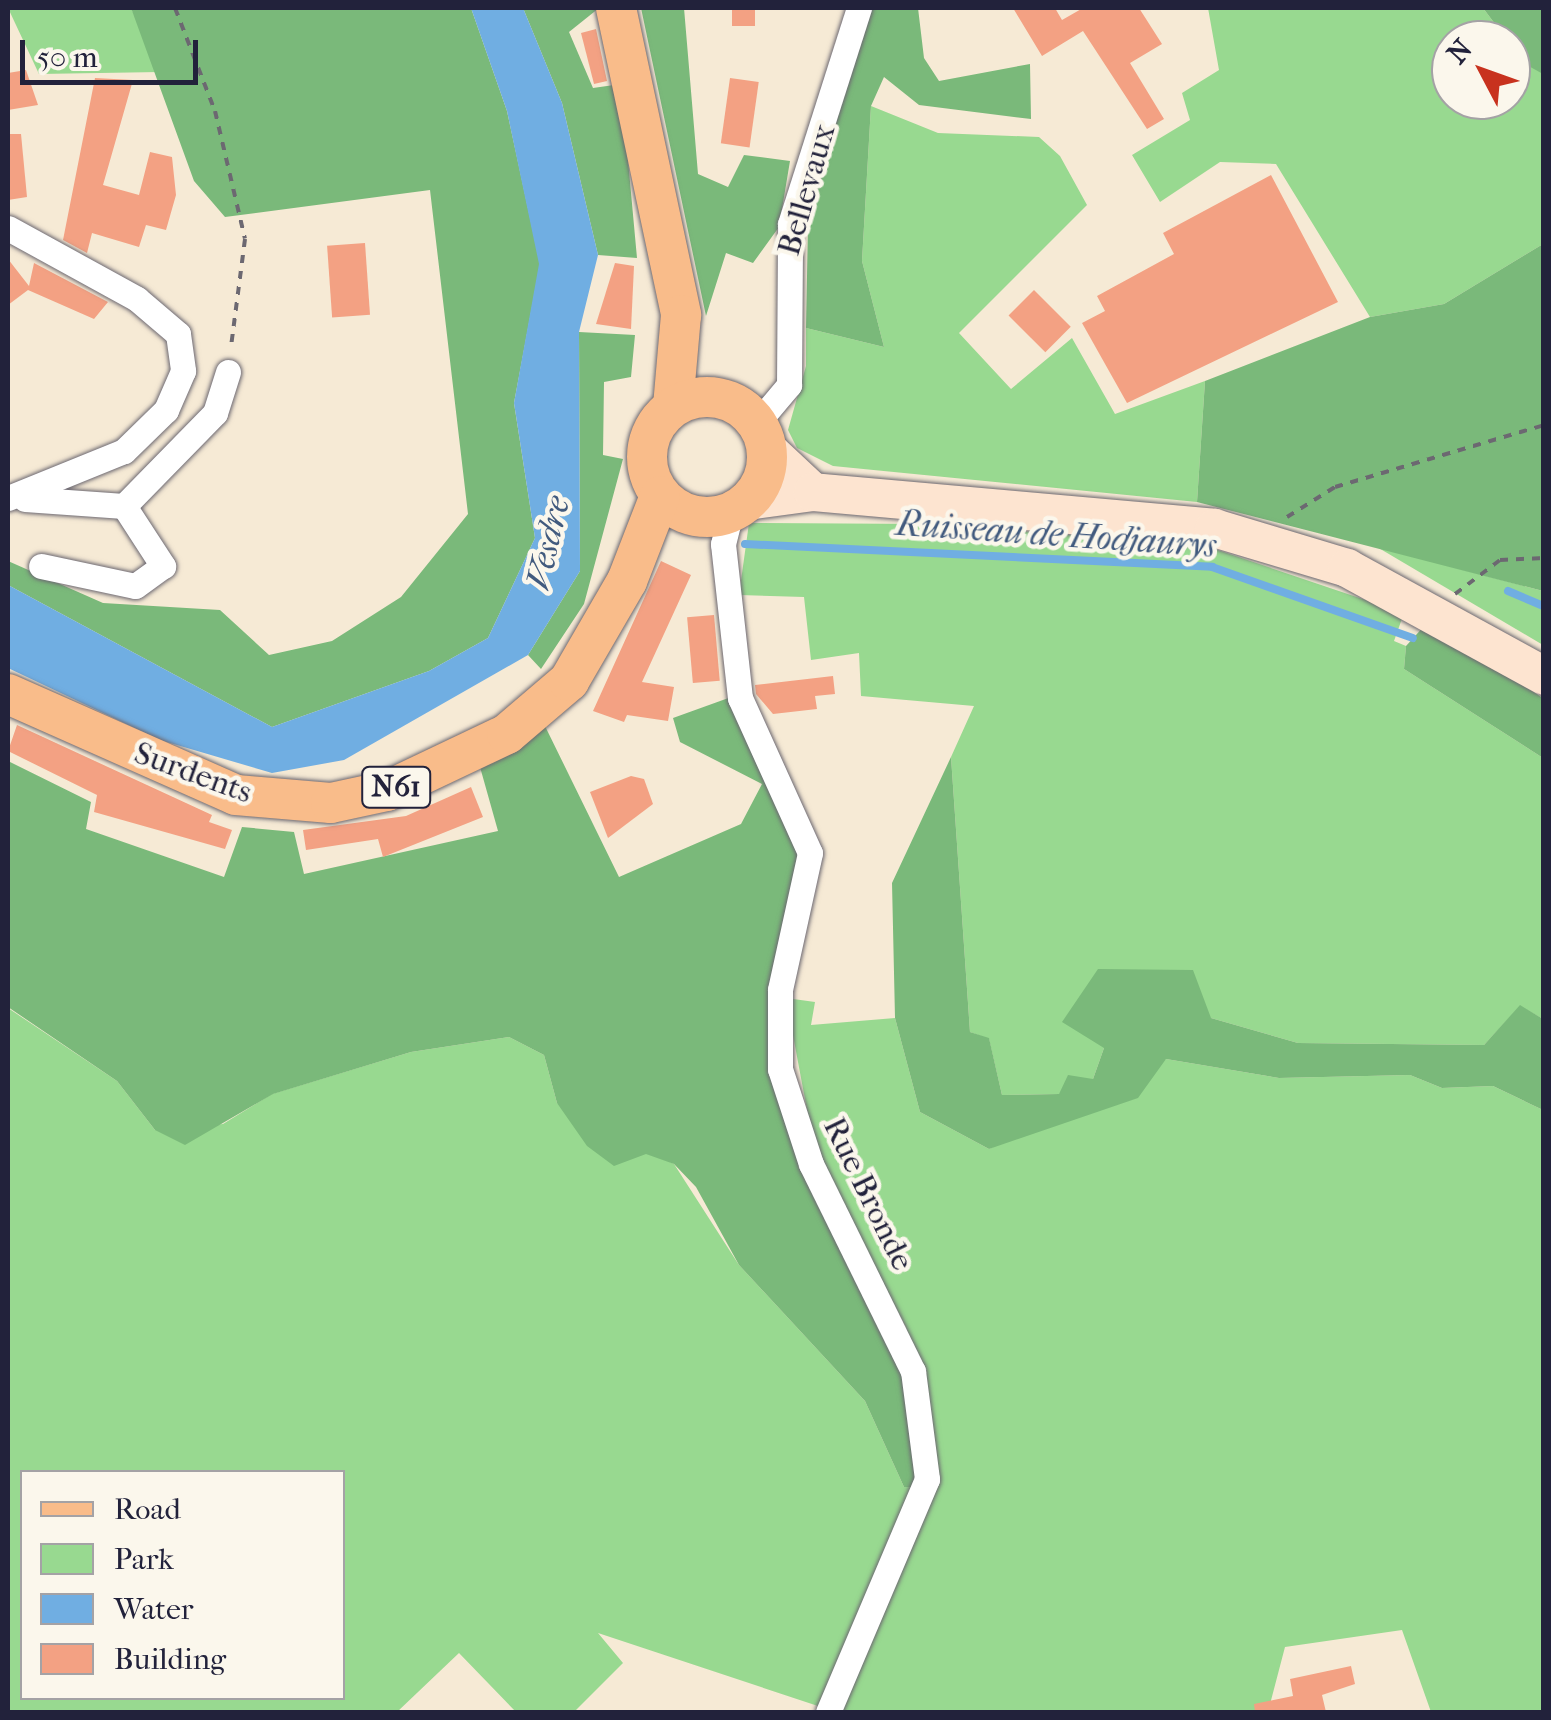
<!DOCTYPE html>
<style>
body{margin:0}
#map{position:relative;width:1551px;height:1720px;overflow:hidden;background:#f6ead5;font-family:"IM FELL French Canon",serif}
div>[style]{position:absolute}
.green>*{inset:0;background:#98d990}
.forest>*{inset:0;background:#7ab97a}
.water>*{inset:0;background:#70aee2}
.stream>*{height:8px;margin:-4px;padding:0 4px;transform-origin:4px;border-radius:4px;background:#70aee2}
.building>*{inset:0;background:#f3a183;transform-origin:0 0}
.path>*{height:4px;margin-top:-2px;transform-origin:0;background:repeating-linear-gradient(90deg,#6c6871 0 8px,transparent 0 16px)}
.roads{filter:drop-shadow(0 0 2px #6c6871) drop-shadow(0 0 2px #6c6871)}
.street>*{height:25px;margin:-12.5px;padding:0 12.5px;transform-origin:12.5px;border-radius:12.5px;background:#fff}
.secondary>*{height:38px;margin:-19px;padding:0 19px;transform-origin:19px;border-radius:19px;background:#fde4d0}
.primary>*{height:40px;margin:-20px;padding:0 20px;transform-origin:20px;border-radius:20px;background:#f9bc8a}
.primary>.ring{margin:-20px;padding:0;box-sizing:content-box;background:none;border:40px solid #f9bc8a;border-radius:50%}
span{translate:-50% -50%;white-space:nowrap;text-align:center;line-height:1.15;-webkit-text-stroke:9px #fbf7ec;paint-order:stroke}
.shield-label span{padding:2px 8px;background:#fbf7ec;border:2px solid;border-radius:8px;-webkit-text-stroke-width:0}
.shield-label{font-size:30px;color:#22223b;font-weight:700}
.street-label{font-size:32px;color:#22223b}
.water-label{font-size:35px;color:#415a7e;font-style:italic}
.frame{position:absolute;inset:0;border:10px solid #22223b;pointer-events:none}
.legend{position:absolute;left:20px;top:1470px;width:325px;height:230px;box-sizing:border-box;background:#fbf7ec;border:2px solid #a4a2a5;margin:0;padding:12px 18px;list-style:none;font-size:30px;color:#22223b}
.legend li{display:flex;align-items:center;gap:20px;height:50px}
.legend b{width:50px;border:2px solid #a4a2a5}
.north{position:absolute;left:1431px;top:20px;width:100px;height:100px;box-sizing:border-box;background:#fbf7ec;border:2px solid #a4a2a5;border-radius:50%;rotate:311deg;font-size:28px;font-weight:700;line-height:40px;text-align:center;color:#22223b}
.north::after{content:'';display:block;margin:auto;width:35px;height:45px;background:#c8321e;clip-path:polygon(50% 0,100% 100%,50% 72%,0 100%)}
.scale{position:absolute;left:20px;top:40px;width:178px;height:45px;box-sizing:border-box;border:5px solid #22223b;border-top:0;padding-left:12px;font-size:30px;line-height:35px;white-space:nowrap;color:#22223b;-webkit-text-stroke:8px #fbf7ec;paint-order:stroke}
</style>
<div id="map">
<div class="green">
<i style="clip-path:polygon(8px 8px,131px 8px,160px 72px,39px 74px)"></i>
<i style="clip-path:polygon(1208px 8px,1483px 8px,1507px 40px,1451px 40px,1451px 100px,1511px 100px,1511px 45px,1543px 74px,1543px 244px,1444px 304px,1370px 317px,1276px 164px,1220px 162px,1160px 202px,1132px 155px,1190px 120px,1182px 93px,1219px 70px)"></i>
<i style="clip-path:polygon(871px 106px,938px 133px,1039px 137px,1060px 156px,1087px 205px,959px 333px,1011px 389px,1072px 338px,1115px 414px,1205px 381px,1197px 502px,833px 466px,797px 448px,788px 430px,806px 366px,806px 328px,884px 347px,862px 261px)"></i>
<i style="clip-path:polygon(749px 523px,926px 524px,1203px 545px,1404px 613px,1394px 641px,1406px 646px,1404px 669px,1543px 758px,1543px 1019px,1520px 1006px,1484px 1045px,1298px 1043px,1211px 1018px,1104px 1048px,1093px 1079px,1059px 1094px,1002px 1095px,989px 1039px,970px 1032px,951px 757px,974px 706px,861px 696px,859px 653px,811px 660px,804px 597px,739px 595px)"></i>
<i style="clip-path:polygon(1377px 547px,1543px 591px,1543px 645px)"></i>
<i style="clip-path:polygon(786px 998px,815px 1002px,811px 1025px,895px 1018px,920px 1112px,989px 1149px,1166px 1059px,1279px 1078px,1410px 1075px,1442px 1088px,1493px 1086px,1543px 1110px,1543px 1712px,1431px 1712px,1402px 1630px,1285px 1647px,1268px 1712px,839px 1712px,938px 1476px,906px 1327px,817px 1163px)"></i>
<i style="clip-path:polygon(evenodd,8px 1008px,117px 1081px,155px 1130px,223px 1124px,272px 1094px,411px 1052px,509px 1037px,544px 1055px,557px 1103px,674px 1164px,739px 1265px,865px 1401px,904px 1487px,915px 1487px,827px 1709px,598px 1633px,623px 1663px,574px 1712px,516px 1712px,459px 1653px,397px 1712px,8px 1712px,8px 1008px,22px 1472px,342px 1472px,342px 1698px,22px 1698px,22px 1472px)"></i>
</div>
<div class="forest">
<i style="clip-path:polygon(131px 8px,471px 8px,507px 111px,540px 264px,514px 403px,535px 538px,488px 638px,429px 671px,272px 727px,8px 585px,8px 561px,103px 603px,220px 610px,269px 655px,332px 641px,401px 597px,468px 514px,430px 190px,225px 217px,194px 181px)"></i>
<i style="clip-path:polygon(523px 8px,599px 8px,569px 32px,593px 88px,621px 84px,637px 258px,598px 255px,562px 103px)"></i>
<i style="clip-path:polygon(641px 8px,684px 8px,698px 174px,728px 187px,744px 155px,790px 161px,779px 227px,753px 263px,726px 253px,706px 316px)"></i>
<i style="clip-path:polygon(867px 8px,918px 8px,924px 58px,939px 81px,1030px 64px,1031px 119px,919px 105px,884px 77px,871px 106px,862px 261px,884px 347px,806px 328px,808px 225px)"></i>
<i style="clip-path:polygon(1483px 8px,1543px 8px,1543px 74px,1525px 64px)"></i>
<i style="clip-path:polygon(1543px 244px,1543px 591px,1197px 502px,1205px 381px,1370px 317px,1444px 304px)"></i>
<i style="clip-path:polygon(579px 332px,635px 335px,631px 377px,604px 382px,603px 455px,623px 459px,584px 604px,541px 669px,528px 655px,580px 571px)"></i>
<i style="clip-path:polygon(1426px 624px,1543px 698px,1543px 758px,1404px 669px,1406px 646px)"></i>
<i style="clip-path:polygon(734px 696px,805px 851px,776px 1082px,897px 1358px,914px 1421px,915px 1487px,904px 1487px,865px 1401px,739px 1265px,696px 1187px,674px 1164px,646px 1154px,614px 1166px,587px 1146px,557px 1103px,544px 1055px,509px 1037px,411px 1052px,273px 1094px,185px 1145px,155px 1130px,117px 1081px,8px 1007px,8px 761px,91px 802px,86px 829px,224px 877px,242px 827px,294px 832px,304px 874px,498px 831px,480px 767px,544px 724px,619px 877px,741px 824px,762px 784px,680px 742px,673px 718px)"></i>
<i style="clip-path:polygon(951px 757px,970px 1032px,989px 1038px,1002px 1095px,1059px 1094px,1068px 1075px,1093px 1079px,1104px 1048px,1062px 1022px,1098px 969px,1193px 970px,1211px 1018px,1298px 1043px,1484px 1045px,1520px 1005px,1543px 1019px,1543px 1110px,1493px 1086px,1442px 1088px,1410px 1075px,1279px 1078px,1166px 1059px,1138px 1098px,989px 1149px,920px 1112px,895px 1018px,892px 883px)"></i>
</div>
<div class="water">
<i style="clip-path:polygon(471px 8px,523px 8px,562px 103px,598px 255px,579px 332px,580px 571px,528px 655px,344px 760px,272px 773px,160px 740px,8px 668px,8px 585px,272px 727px,429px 671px,488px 638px,535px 538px,514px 403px,539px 264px,507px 111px)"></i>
</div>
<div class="stream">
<i style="left:745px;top:544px;width:468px;rotate:2.8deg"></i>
<i style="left:1212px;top:567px;width:213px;rotate:19.5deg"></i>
<i style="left:1508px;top:591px;width:39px;rotate:23deg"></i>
</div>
<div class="building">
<i style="left:732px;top:8px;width:23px;height:18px"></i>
<i style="clip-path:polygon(1013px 8px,1055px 8px,1062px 20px,1083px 8px,1139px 8px,1162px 44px,1130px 63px,1164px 119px,1147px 129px,1083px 31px,1042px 56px)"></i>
<i style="clip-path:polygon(596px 29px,607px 81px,594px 84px,581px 33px)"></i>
<i style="clip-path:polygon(26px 70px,38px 105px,8px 110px,8px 73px)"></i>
<i style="clip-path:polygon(95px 78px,133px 80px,103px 185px,139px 195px,150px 152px,172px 157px,176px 195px,166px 230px,146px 225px,139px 247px,92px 233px,87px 253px,63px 240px)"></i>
<i style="left:730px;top:78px;width:29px;height:66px;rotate:8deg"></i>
<i style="clip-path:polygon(8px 134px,21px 134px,27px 197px,8px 200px)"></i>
<i style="clip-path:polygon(1271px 175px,1338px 302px,1127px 403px,1082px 323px,1105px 311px,1097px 296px,1174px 254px,1163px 233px)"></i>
<i style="left:365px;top:243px;width:72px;height:38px;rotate:86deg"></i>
<i style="clip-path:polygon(8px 259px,29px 286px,34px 263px,108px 302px,94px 319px,28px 290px,8px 305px)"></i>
<i style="clip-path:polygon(615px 263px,634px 266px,631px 329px,596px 324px)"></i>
<i style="left:1034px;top:290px;width:52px;height:36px;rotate:45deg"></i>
<i style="clip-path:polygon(661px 561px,691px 575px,642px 682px,674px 687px,668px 721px,627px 715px,624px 722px,593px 711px)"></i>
<i style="left:714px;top:615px;width:66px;height:27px;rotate:85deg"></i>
<i style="clip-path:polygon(833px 676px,835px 694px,815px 696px,817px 709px,773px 714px,756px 694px,755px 685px)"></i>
<i style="clip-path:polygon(17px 725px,212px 815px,209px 822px,232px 830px,225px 849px,94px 812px,97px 795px,8px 751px)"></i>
<i style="clip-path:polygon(631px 776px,644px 779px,653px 804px,608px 838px,590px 792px)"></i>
<i style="clip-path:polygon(471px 787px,483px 817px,383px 857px,378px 839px,306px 850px,303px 830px,406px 816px)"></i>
<i style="clip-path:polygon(1351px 1666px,1355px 1684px,1322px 1695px,1326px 1712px,1255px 1712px,1254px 1704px,1293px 1696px,1290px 1679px)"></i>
</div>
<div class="path">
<i style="left:175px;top:8px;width:110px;rotate:68.8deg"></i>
<i style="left:215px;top:111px;width:131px;rotate:76.8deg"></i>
<i style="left:245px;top:239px;width:109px;rotate:97.4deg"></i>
<i style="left:1287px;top:517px;width:57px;rotate:-32deg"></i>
<i style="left:1335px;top:487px;width:218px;rotate:-16.5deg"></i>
<i style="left:1455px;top:594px;width:56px;rotate:-37.1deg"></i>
<i style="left:1500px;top:560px;width:44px;rotate:-2.6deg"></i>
</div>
<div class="roads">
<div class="street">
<i style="left:8px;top:228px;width:147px;rotate:28.8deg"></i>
<i style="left:137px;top:299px;width:54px;rotate:40.5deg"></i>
<i style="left:178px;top:334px;width:37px;rotate:82deg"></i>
<i style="left:183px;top:371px;width:43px;rotate:113.6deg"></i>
<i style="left:166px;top:410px;width:59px;rotate:135.7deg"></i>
<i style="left:124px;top:451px;width:125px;rotate:157.9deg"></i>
<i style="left:757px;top:423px;width:50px;rotate:-49.9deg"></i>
<i style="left:789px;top:385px;width:161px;rotate:-89.6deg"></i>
<i style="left:790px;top:224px;width:227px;rotate:-72.3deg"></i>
<i style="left:25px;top:499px;width:99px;rotate:4deg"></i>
<i style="left:124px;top:506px;width:72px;rotate:57deg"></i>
<i style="left:163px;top:566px;width:34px;rotate:144deg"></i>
<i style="left:135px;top:586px;width:96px;rotate:-168deg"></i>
<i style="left:124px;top:506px;width:130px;rotate:-45.6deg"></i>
<i style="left:215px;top:413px;width:43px;rotate:-72.4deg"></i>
<i style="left:731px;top:512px;width:33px;rotate:104deg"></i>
<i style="left:723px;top:544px;width:155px;rotate:83.7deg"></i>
<i style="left:740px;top:698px;width:170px;rotate:65.7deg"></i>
<i style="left:810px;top:853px;width:140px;rotate:102.4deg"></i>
<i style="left:780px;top:990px;width:79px;rotate:90deg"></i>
<i style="left:780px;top:1069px;width:100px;rotate:71.9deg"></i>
<i style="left:811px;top:1164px;width:231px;rotate:63.8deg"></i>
<i style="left:913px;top:1371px;width:109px;rotate:82.6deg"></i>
<i style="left:927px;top:1479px;width:253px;rotate:113deg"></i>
</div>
<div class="secondary">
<i style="left:767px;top:449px;width:63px;rotate:43.1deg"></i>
<i style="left:747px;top:501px;width:67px;rotate:-7.8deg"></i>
<i style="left:813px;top:492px;width:403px;rotate:5.1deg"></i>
<i style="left:1214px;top:528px;width:139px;rotate:16.7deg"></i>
<i style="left:1347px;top:568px;width:225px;rotate:28.7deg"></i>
</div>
<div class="primary">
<i style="left:616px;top:8px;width:314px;rotate:78deg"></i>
<i style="left:681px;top:315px;width:92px;rotate:95deg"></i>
<i class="ring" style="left:647px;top:397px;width:80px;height:80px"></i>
<i style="left:8px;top:694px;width:249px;rotate:23.9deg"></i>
<i style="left:236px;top:795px;width:95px;rotate:4.8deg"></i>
<i style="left:331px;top:803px;width:57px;rotate:-12.1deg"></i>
<i style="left:387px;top:791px;width:133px;rotate:-25.4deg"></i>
<i style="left:507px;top:734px;width:82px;rotate:-40.5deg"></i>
<i style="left:569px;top:681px;width:116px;rotate:-59.9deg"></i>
<i style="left:627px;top:581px;width:91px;rotate:-68.8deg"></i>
</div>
</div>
<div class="shield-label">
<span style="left:396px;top:787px">N61</span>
</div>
<div class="street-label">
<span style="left:807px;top:190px;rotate:-74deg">Bellevaux</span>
<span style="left:193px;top:773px;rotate:20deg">Surdents</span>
<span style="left:868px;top:1194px;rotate:64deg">Rue Bronde</span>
</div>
<div class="water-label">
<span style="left:1056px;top:535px;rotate:4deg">Ruisseau de Hodjaurys</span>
<span style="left:548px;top:543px;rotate:-77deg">Vesdre</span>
</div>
<div class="frame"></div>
<ul class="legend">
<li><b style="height:12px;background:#f9bc8a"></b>Road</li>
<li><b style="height:28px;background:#98d990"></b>Park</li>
<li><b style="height:28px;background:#70aee2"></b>Water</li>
<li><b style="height:28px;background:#f3a183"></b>Building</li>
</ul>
<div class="north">N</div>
<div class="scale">50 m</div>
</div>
